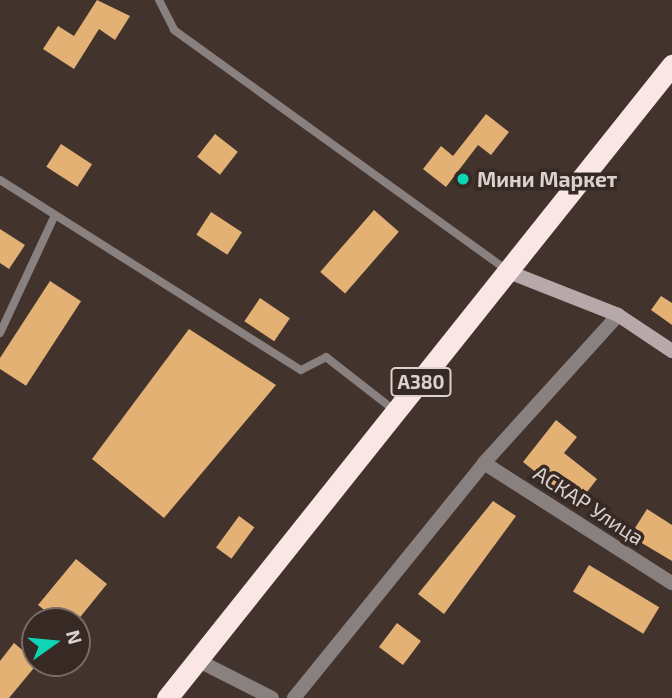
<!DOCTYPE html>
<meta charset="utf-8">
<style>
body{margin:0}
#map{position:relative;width:672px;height:698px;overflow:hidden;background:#42332d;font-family:"Exo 2",sans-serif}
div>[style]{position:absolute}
.building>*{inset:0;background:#e4b175;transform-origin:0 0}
.lane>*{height:8px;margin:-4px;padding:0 4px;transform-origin:4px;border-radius:4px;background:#898080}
.street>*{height:14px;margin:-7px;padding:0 7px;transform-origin:7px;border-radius:7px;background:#898080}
.secondary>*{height:14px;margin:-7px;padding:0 7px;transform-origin:7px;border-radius:7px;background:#b7a9a9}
.highway>*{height:21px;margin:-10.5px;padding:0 10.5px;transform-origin:10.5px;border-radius:10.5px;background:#fbe6e6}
.dots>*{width:19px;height:19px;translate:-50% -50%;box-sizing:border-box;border:4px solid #372923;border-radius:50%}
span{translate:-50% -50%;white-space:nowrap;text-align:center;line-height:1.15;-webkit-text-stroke:7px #372923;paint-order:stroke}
.shield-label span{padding:2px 5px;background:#372923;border:2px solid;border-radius:5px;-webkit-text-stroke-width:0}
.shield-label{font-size:19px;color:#dbd1ce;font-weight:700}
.poi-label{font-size:21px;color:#dbd1ce;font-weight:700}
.left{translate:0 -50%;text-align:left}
.street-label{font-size:21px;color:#dbd1ce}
.north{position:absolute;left:21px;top:607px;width:70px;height:70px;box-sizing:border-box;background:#372923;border:2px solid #796c67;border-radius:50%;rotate:75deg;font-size:19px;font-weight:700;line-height:28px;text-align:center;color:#dbd1ce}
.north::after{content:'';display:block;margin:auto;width:24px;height:32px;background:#0dd5b5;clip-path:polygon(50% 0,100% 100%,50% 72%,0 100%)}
</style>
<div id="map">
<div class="building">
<i style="clip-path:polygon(97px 0,130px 16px,115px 40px,99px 29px,74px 69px,43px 49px,58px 26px,74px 36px)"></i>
<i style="clip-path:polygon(486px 114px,509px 132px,491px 155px,478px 145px,446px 187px,423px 169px,441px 146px,453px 156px)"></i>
<i style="left:215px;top:134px;width:29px;height:29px;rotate:38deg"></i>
<i style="left:61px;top:144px;width:37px;height:27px;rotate:33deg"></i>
<i style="left:374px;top:210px;width:33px;height:82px;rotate:41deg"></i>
<i style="left:211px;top:212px;width:37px;height:27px;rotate:33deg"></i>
<i style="clip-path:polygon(0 229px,25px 245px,9px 269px,0 263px)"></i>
<i style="left:50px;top:281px;width:37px;height:101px;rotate:33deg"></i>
<i style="clip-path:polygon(661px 296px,672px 303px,672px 325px,651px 310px)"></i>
<i style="left:260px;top:298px;width:36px;height:28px;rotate:34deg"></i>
<i style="clip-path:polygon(189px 329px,276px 385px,164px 518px,92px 459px)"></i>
<i style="clip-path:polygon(556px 420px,577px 437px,564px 453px,597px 479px,577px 505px,523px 462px)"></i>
<i style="clip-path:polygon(493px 501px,516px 516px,444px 614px,418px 594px)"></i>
<i style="clip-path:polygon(647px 509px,672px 525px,672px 561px,630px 536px)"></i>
<i style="left:239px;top:516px;width:19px;height:39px;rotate:36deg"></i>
<i style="clip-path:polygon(76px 559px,107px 584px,77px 621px,58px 621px,38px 605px)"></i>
<i style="left:589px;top:565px;width:82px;height:31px;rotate:31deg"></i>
<i style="left:397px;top:623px;width:30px;height:30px;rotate:37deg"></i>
<i style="clip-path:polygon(14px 643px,38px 663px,9px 698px,0 698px,0 661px)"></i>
</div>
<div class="lane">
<i style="left:159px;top:0;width:34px;rotate:63deg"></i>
<i style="left:174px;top:30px;width:412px;rotate:35.8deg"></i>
<i style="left:0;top:180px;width:356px;rotate:32.3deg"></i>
<i style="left:301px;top:370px;width:28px;rotate:-27deg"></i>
<i style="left:326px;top:357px;width:86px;rotate:37.9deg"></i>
<i style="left:0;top:333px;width:130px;rotate:-65deg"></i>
</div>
<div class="street">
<i style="left:484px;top:463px;width:223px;rotate:32.6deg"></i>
<i style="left:197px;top:660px;width:84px;rotate:26.9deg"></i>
<i style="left:294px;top:698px;width:302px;rotate:-51deg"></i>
<i style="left:484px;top:463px;width:200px;rotate:-47.8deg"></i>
</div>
<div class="secondary">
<i style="left:509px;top:272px;width:117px;rotate:21.5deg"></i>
<i style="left:618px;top:315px;width:65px;rotate:33.7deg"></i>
</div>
<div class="highway">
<i style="left:167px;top:698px;width:810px;rotate:-51.42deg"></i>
</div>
<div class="dots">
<i style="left:463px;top:179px;background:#0dd5b5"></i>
</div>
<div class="shield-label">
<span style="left:421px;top:382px">A380</span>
</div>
<div class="poi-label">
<span class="left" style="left:477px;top:179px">Мини Маркет</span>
</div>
<div class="street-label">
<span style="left:589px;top:505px;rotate:33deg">АСКАР Улица</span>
</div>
<div class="north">N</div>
</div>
